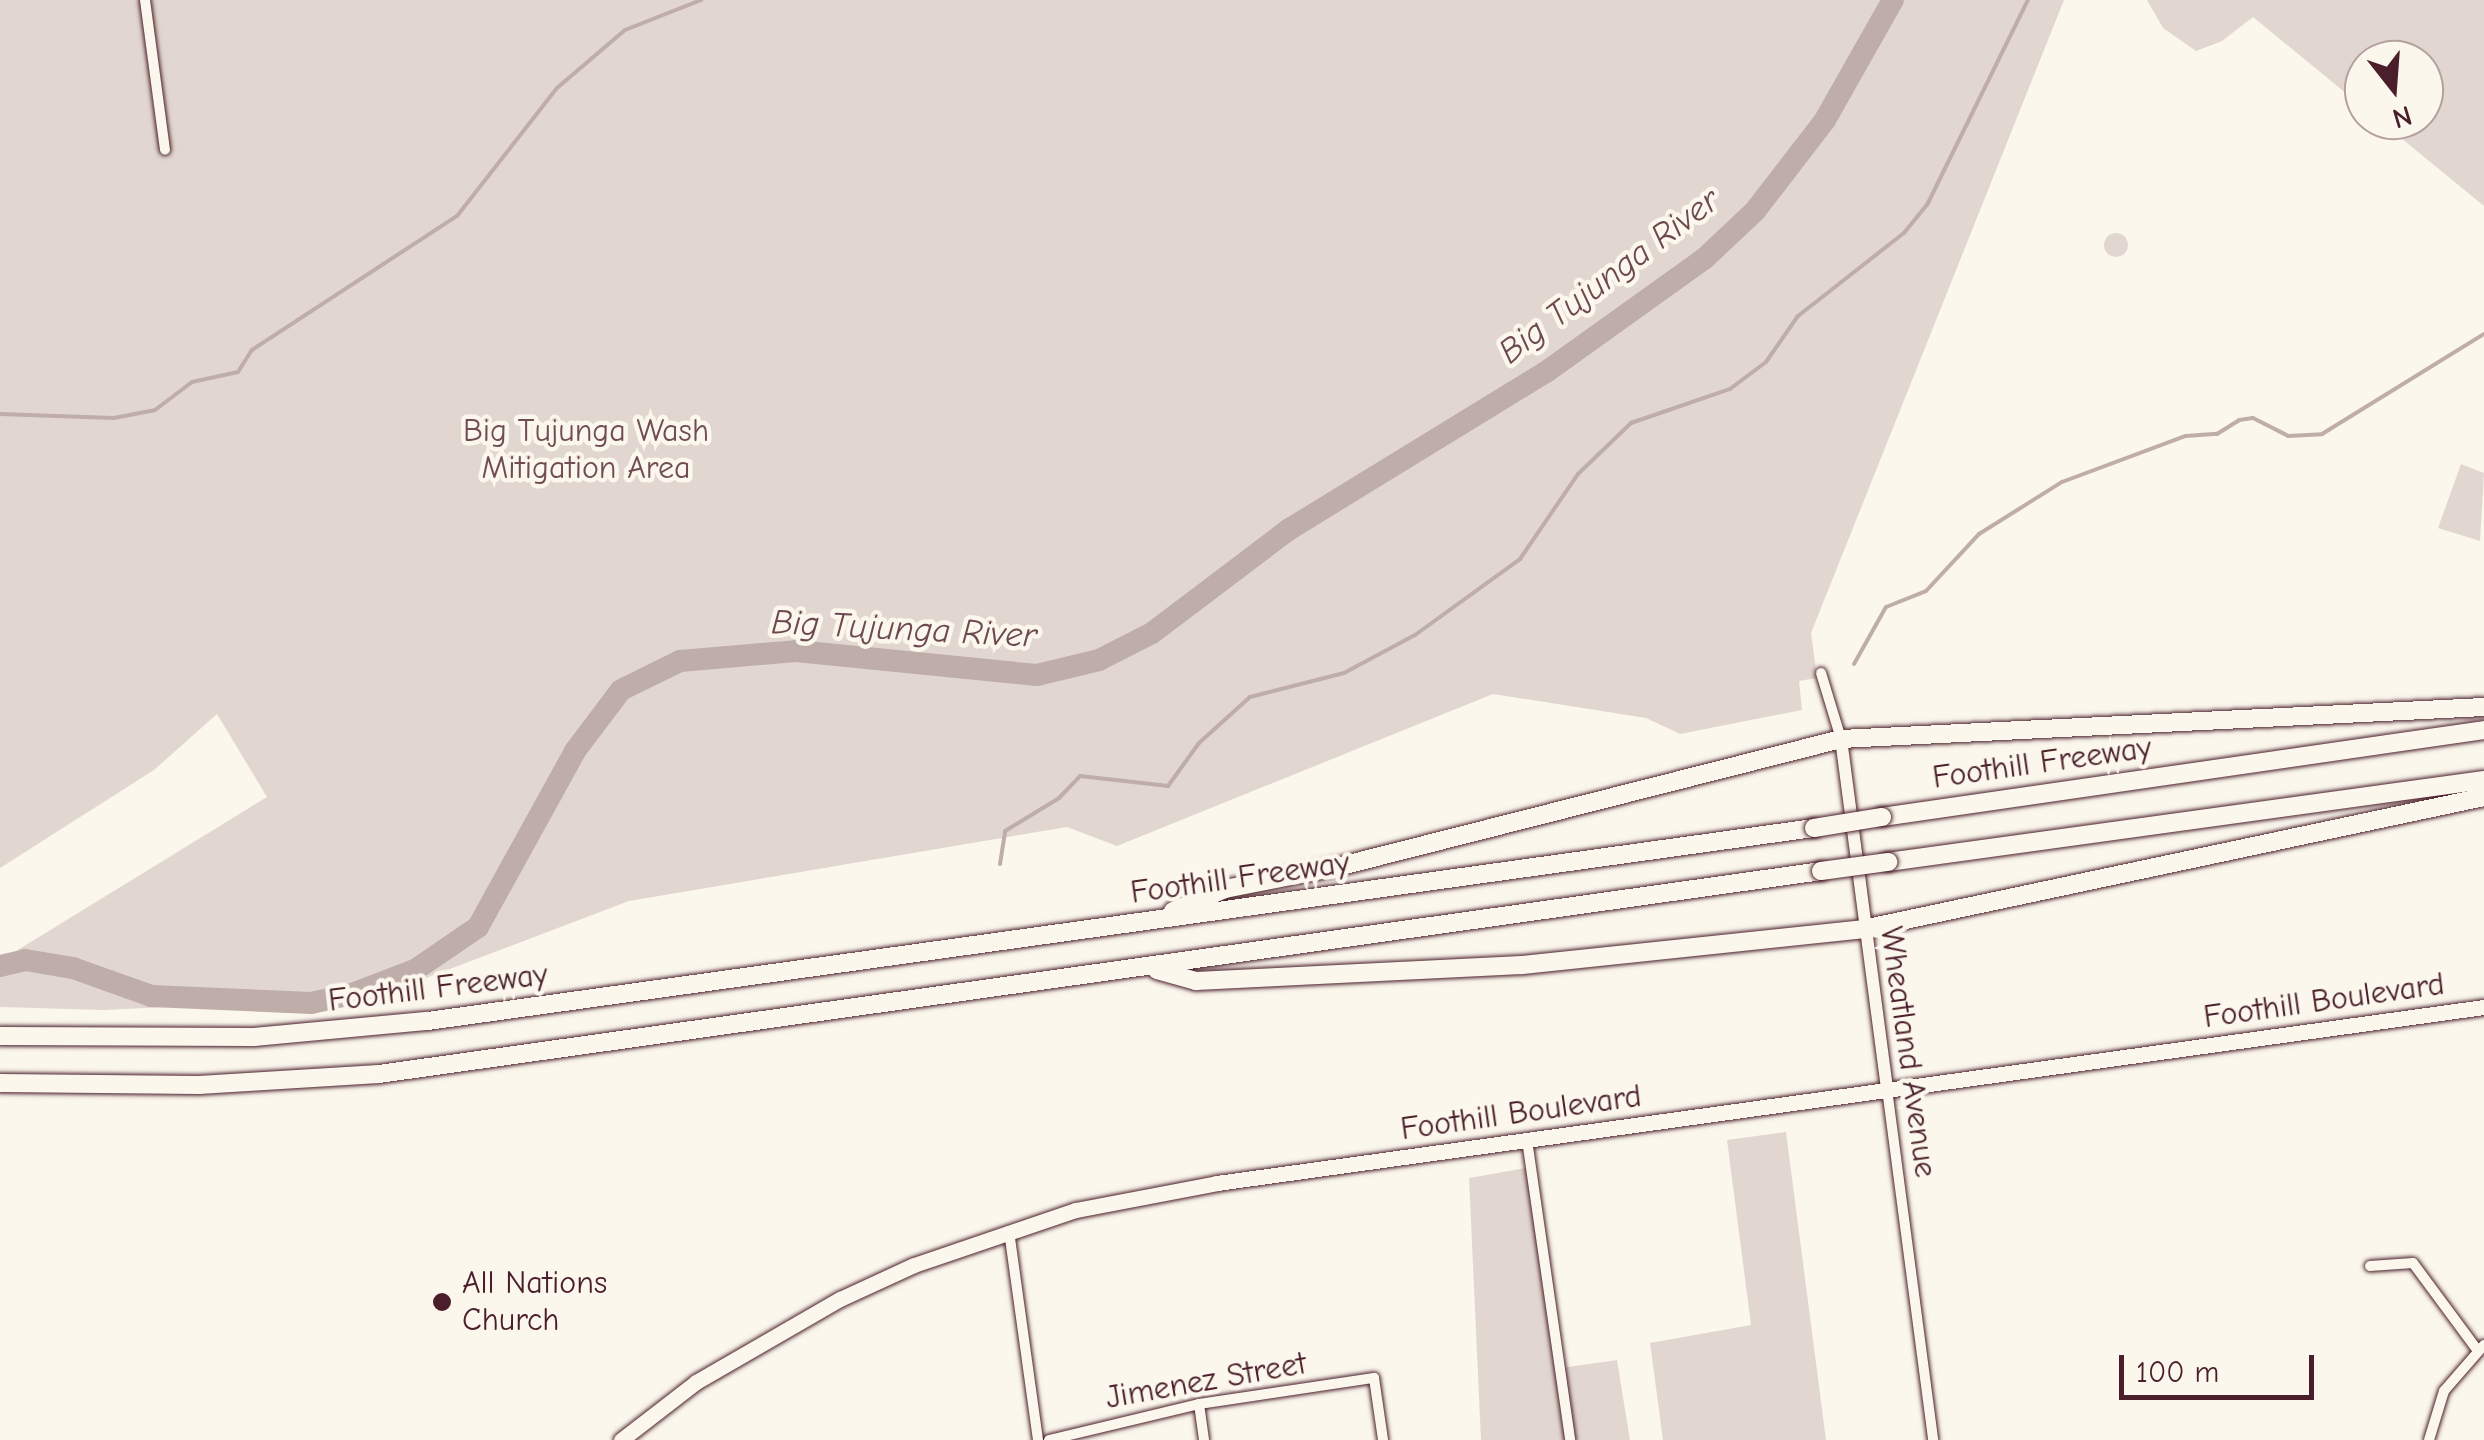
<!DOCTYPE html>
<style>
body{margin:0}
#map{position:relative;width:2484px;height:1440px;overflow:hidden;background:#fbf7ec;font-family:"Comic Neue",sans-serif}
div>[style]{position:absolute}
.green>*{inset:0;background:#e2d7d0}
.round{border-radius:50%}
.stream>*{height:4px;margin:-2px;padding:0 2px;transform-origin:2px;border-radius:2px;background:#bfadaa}
.river>*{height:22px;margin:-11px;padding:0 11px;transform-origin:11px;border-radius:11px;background:#bfadaa}
.roads{filter:drop-shadow(0 0 2px #4a1f2b) drop-shadow(0 0 2px #4a1f2b)}
.minor>*{height:10px;margin:-5px;padding:0 5px;transform-origin:5px;border-radius:5px;background:#fbf7ec}
.tertiary>*{height:12px;margin:-6px;padding:0 6px;transform-origin:6px;border-radius:6px;background:#fbf7ec}
.primary>*{height:15px;margin:-7.5px;padding:0 7.5px;transform-origin:7.5px;border-radius:7.5px;background:#fbf7ec}
.motorway>*{height:18px;margin:-9px;padding:0 9px;transform-origin:9px;border-radius:9px;background:#fbf7ec}
.bridges{filter:drop-shadow(0 0 2px #4a1f2b) drop-shadow(0 0 2px #4a1f2b)}
.motorway-bridge>*{height:18px;margin:-9px;padding:0 9px;transform-origin:9px;border-radius:9px;background:#fbf7ec}
.dots>*{width:28px;height:28px;translate:-50% -50%;box-sizing:border-box;border:5px solid #fbf7ec;border-radius:50%}
span{translate:-50% -50%;white-space:nowrap;text-align:center;line-height:1.15;-webkit-text-stroke:9px #fbf7ec;paint-order:stroke}
.park-label{font-size:32px;color:#704d54}
.street-label{font-size:32px;color:#4a1f2b}
.poi-label{font-size:32px;color:#4a1f2b}
.left{translate:0 -50%;text-align:left}
.water-label{font-size:35px;color:#6d4a51;font-style:italic}
.north{position:absolute;left:2344px;top:40px;width:100px;height:100px;box-sizing:border-box;background:#fbf7ec;border:2px solid #b4a19f;border-radius:50%;rotate:163deg;font-size:28px;font-weight:700;line-height:40px;text-align:center;color:#4a1f2b}
.north::after{content:'';display:block;margin:auto;width:35px;height:45px;background:#4a1f2b;clip-path:polygon(50% 0,100% 100%,50% 72%,0 100%)}
.scale{position:absolute;left:2119px;top:1355px;width:195px;height:45px;box-sizing:border-box;border:5px solid #4a1f2b;border-top:0;padding-left:12px;font-size:30px;line-height:35px;white-space:nowrap;color:#4a1f2b;-webkit-text-stroke:8px #fbf7ec;paint-order:stroke}
</style>
<div id="map">
<div class="green">
<i style="clip-path:polygon(0 0,2064px 0,1811px 633px,1817px 678px,1799px 681px,1802px 710px,1680px 734px,1646px 718px,1493px 694px,1117px 846px,1067px 827px,629px 901px,376px 997px,104px 1010px,0 1007px,0 972px,8px 956px,267px 797px,217px 714px,154px 770px,0 868px)"></i>
<i style="clip-path:polygon(2147px 0,2484px 0,2484px 206px,2379px 120px,2424px 120px,2424px 60px,2364px 60px,2364px 108px,2253px 17px,2222px 41px,2196px 51px,2163px 28px)"></i>
<i class="round" style="left:2104px;top:233px;width:24px;height:24px"></i>
<i style="clip-path:polygon(2461px 464px,2484px 473px,2480px 541px,2438px 528px)"></i>
<i style="clip-path:polygon(1786px 1132px,1826px 1440px,1663px 1440px,1650px 1343px,1751px 1325px,1727px 1140px)"></i>
<i style="clip-path:polygon(1532px 1167px,1561px 1368px,1617px 1360px,1630px 1440px,1481px 1440px,1469px 1178px)"></i>
</div>
<div class="stream">
<i style="left:0;top:414px;width:114px;rotate:2deg"></i>
<i style="left:114px;top:418px;width:42px;rotate:-11deg"></i>
<i style="left:155px;top:410px;width:46px;rotate:-37.1deg"></i>
<i style="left:192px;top:382px;width:47px;rotate:-12.3deg"></i>
<i style="left:238px;top:372px;width:26px;rotate:-58deg"></i>
<i style="left:252px;top:350px;width:245px;rotate:-33.2deg"></i>
<i style="left:457px;top:216px;width:162px;rotate:-52deg"></i>
<i style="left:557px;top:88px;width:89px;rotate:-40.5deg"></i>
<i style="left:625px;top:30px;width:82px;rotate:-21.5deg"></i>
<i style="left:1854px;top:664px;width:65px;rotate:-60.7deg"></i>
<i style="left:1886px;top:607px;width:43px;rotate:-21.8deg"></i>
<i style="left:1926px;top:591px;width:78px;rotate:-47.1deg"></i>
<i style="left:1979px;top:534px;width:98px;rotate:-32.1deg"></i>
<i style="left:2062px;top:482px;width:132px;rotate:-20.4deg"></i>
<i style="left:2186px;top:436px;width:31px;rotate:-4deg"></i>
<i style="left:2217px;top:434px;width:26px;rotate:-32deg"></i>
<i style="left:2239px;top:420px;width:14px;rotate:-8deg"></i>
<i style="left:2253px;top:418px;width:39px;rotate:27deg"></i>
<i style="left:2288px;top:436px;width:34px;rotate:-3deg"></i>
<i style="left:2322px;top:434px;width:190px;rotate:-31.7deg"></i>
<i style="left:1000px;top:864px;width:33px;rotate:-81deg"></i>
<i style="left:1005px;top:831px;width:63px;rotate:-31.4deg"></i>
<i style="left:1059px;top:798px;width:30px;rotate:-46deg"></i>
<i style="left:1080px;top:776px;width:89px;rotate:6.5deg"></i>
<i style="left:1168px;top:786px;width:53px;rotate:-54.2deg"></i>
<i style="left:1199px;top:743px;width:69px;rotate:-42deg"></i>
<i style="left:1250px;top:697px;width:97px;rotate:-14.3deg"></i>
<i style="left:1344px;top:673px;width:81px;rotate:-28.2deg"></i>
<i style="left:1415px;top:635px;width:130px;rotate:-35.9deg"></i>
<i style="left:1520px;top:559px;width:103px;rotate:-55.7deg"></i>
<i style="left:1578px;top:474px;width:74px;rotate:-43.9deg"></i>
<i style="left:1631px;top:423px;width:105px;rotate:-19deg"></i>
<i style="left:1730px;top:389px;width:45px;rotate:-36.9deg"></i>
<i style="left:1766px;top:362px;width:56px;rotate:-55.2deg"></i>
<i style="left:1798px;top:316px;width:135px;rotate:-38.1deg"></i>
<i style="left:1904px;top:233px;width:36px;rotate:-51deg"></i>
<i style="left:1927px;top:205px;width:229px;rotate:-63.8deg"></i>
</div>
<div class="river">
<i style="left:0;top:966px;width:26px;rotate:-13deg"></i>
<i style="left:25px;top:960px;width:49px;rotate:9.5deg"></i>
<i style="left:73px;top:968px;width:83px;rotate:19.7deg"></i>
<i style="left:151px;top:996px;width:160px;rotate:2.5deg"></i>
<i style="left:311px;top:1003px;width:42px;rotate:-12.4deg"></i>
<i style="left:352px;top:994px;width:67px;rotate:-20.9deg"></i>
<i style="left:415px;top:970px;width:76px;rotate:-34.3deg"></i>
<i style="left:478px;top:927px;width:201px;rotate:-61.1deg"></i>
<i style="left:575px;top:751px;width:76px;rotate:-53deg"></i>
<i style="left:621px;top:690px;width:66px;rotate:-26.2deg"></i>
<i style="left:680px;top:661px;width:116px;rotate:-4.9deg"></i>
<i style="left:796px;top:651px;width:242px;rotate:5.7deg"></i>
<i style="left:1037px;top:675px;width:64px;rotate:-13.6deg"></i>
<i style="left:1099px;top:660px;width:59px;rotate:-27deg"></i>
<i style="left:1152px;top:633px;width:171px;rotate:-37.1deg"></i>
<i style="left:1288px;top:530px;width:303px;rotate:-31.5deg"></i>
<i style="left:1546px;top:372px;width:194px;rotate:-35.6deg"></i>
<i style="left:1704px;top:259px;width:70px;rotate:-43.3deg"></i>
<i style="left:1755px;top:211px;width:115px;rotate:-52.4deg"></i>
<i style="left:1825px;top:120px;width:138px;rotate:-60.5deg"></i>
</div>
<div class="roads">
<div class="minor">
<i style="left:145px;top:0;width:151px;rotate:82.4deg"></i>
<i style="left:1821px;top:673px;width:69px;rotate:73.1deg"></i>
<i style="left:1887px;top:1089px;width:354px;rotate:82.5deg"></i>
<i style="left:1527px;top:1140px;width:303px;rotate:81.8deg"></i>
<i style="left:1009px;top:1231px;width:211px;rotate:82.1deg"></i>
<i style="left:2370px;top:1266px;width:43px;rotate:-4deg"></i>
<i style="left:2413px;top:1263px;width:106px;rotate:53.5deg"></i>
<i style="left:1199px;top:1404px;width:36px;rotate:82deg"></i>
<i style="left:1049px;top:1440px;width:154px;rotate:-13.5deg"></i>
<i style="left:1199px;top:1404px;width:177px;rotate:-8.5deg"></i>
<i style="left:1374px;top:1378px;width:63px;rotate:81.7deg"></i>
<i style="left:2429px;top:1440px;width:51px;rotate:-73deg"></i>
<i style="left:2444px;top:1391px;width:61px;rotate:-49deg"></i>
</div>
<div class="tertiary">
<i style="left:1841px;top:739px;width:353px;rotate:82.5deg"></i>
</div>
<div class="primary">
<i style="left:621px;top:1440px;width:95px;rotate:-37.7deg"></i>
<i style="left:696px;top:1382px;width:166px;rotate:-30deg"></i>
<i style="left:840px;top:1299px;width:81px;rotate:-24.7deg"></i>
<i style="left:914px;top:1265px;width:171px;rotate:-18.8deg"></i>
<i style="left:1076px;top:1210px;width:144px;rotate:-10.8deg"></i>
<i style="left:1217px;top:1183px;width:1279px;rotate:-7.91deg"></i>
</div>
<div class="motorway">
<i style="left:1882px;top:817px;width:608px;rotate:-8.22deg"></i>
<i style="left:1888px;top:862px;width:602px;rotate:-7.83deg"></i>
<i style="left:1173px;top:911px;width:56px;rotate:-22.9deg"></i>
<i style="left:1225px;top:889px;width:118px;rotate:-11.2deg"></i>
<i style="left:1341px;top:866px;width:516px;rotate:-14.25deg"></i>
<i style="left:1841px;top:739px;width:644px;rotate:-2.85deg"></i>
<i style="left:1157px;top:970px;width:41px;rotate:15.8deg"></i>
<i style="left:1196px;top:981px;width:326px;rotate:-2.8deg"></i>
<i style="left:1522px;top:965px;width:343px;rotate:-6deg"></i>
<i style="left:1863px;top:929px;width:635px;rotate:-12deg"></i>
<i style="left:0;top:1036px;width:254px;rotate:0.2deg"></i>
<i style="left:254px;top:1037px;width:175px;rotate:-5.3deg"></i>
<i style="left:428px;top:1021px;width:1399px;rotate:-7.93deg"></i>
<i style="left:0;top:1083px;width:199px;rotate:0.6deg"></i>
<i style="left:199px;top:1085px;width:180px;rotate:-3.5deg"></i>
<i style="left:379px;top:1074px;width:1456px;rotate:-8.01deg"></i>
</div>
</div>
<div class="bridges">
<div class="motorway-bridge">
<i style="left:1814px;top:828px;width:69px;rotate:-9.2deg"></i>
<i style="left:1821px;top:871px;width:68px;rotate:-7.7deg"></i>
</div>
</div>
<div class="dots">
<i style="left:442px;top:1302px;background:#4a1f2b"></i>
</div>
<div class="park-label">
<span style="left:586px;top:450px">Big Tujunga Wash<br>Mitigation Area</span>
</div>
<div class="street-label">
<span style="left:2042px;top:763px;rotate:-8deg">Foothill Freeway</span>
<span style="left:1240px;top:878px;rotate:-8deg">Foothill Freeway</span>
<span style="left:438px;top:988px;rotate:-7deg">Foothill Freeway</span>
<span style="left:2324px;top:1001px;rotate:-8deg">Foothill Boulevard</span>
<span style="left:1908px;top:1052px;rotate:82deg">Wheatland Avenue</span>
<span style="left:1521px;top:1113px;rotate:-8deg">Foothill Boulevard</span>
<span style="left:1206px;top:1381px;rotate:-10deg">Jimenez Street</span>
</div>
<div class="poi-label">
<span class="left" style="left:462px;top:1302px">All Nations<br>Church</span>
</div>
<div class="water-label">
<span style="left:1609px;top:276px;rotate:-37deg">Big Tujunga River</span>
<span style="left:904px;top:629px;rotate:3deg">Big Tujunga River</span>
</div>
<div class="north">N</div>
<div class="scale">100 m</div>
</div>
